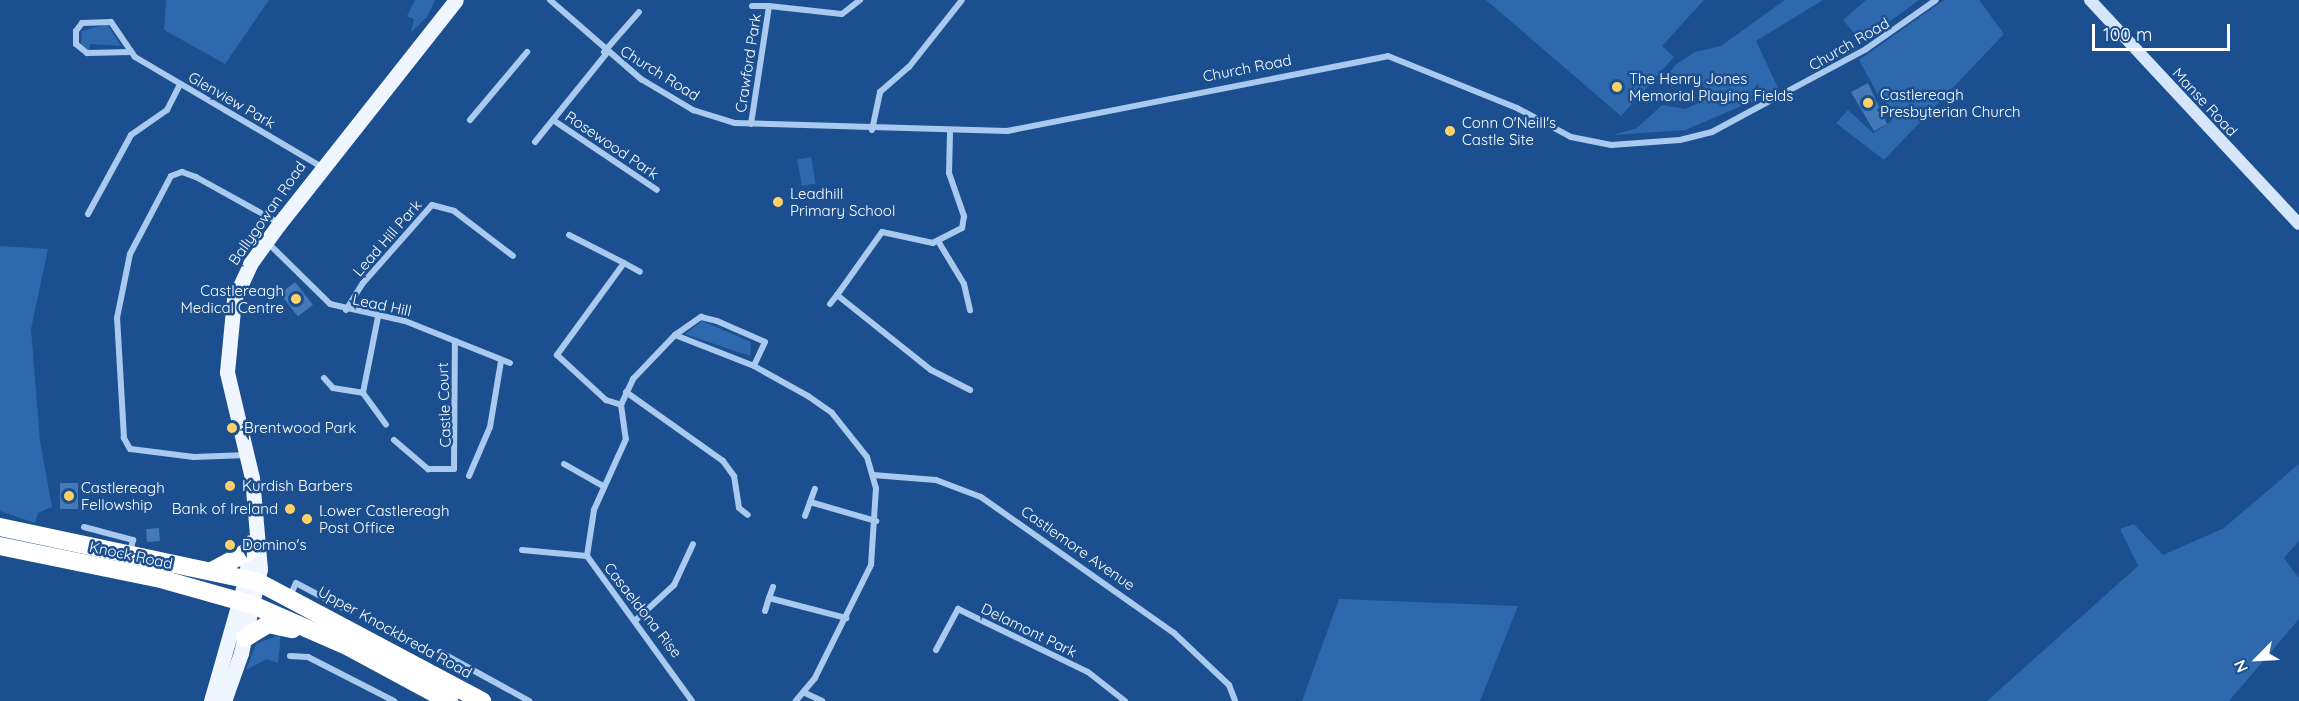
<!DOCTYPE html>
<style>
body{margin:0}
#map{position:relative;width:2299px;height:701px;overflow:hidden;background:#1b4f8f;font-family:Quicksand,sans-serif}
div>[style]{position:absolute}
.green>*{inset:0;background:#2e69ad;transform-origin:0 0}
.building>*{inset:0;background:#4478b7;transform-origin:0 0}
.street>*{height:6px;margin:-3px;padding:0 3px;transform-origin:3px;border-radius:3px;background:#a9c9ee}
.secondary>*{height:12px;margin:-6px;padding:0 6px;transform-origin:6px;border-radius:6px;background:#d6e6fa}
.primary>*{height:15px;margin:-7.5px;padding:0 7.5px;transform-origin:7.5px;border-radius:7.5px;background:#f0f6ff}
.highway>*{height:18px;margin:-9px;padding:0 9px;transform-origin:9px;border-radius:9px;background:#fff}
.dots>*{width:16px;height:16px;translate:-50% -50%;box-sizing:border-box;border:3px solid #1b4f8f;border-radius:50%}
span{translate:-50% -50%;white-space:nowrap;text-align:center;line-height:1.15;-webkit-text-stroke:5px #1b4f8f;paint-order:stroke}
.street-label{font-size:15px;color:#fff}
.poi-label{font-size:15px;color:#fff}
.left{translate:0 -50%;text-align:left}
.right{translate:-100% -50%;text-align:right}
.north{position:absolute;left:2227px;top:629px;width:60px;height:60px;-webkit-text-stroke:4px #1b4f8f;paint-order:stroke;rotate:246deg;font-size:16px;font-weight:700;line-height:24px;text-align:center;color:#fff}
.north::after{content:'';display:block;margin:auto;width:21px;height:27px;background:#fff;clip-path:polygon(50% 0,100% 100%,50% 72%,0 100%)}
.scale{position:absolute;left:2092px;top:24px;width:138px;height:27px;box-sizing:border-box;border:3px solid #fff;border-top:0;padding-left:8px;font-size:18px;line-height:21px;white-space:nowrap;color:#fff;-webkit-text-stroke:4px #1b4f8f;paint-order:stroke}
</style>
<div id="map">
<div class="green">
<i style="clip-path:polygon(166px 0,269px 0,225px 64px,164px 30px)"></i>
<i style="clip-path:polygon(415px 0,435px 0,427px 17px,411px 32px,414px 19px,407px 16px)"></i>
<i style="clip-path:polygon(1486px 0,1704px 0,1662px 46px,1674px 57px,1621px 116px)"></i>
<i style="clip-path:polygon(1785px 0,1823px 0,1756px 41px,1779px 90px,1685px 130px,1613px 135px,1637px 128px,1662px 105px,1685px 109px,1712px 97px,1699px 80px,1672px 82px,1667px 77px,1675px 65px,1695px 52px,1721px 46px)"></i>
<i style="clip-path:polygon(1866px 0,1919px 0,1862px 42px,1843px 20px)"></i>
<i style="clip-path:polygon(1944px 0,1979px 0,2004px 34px,1884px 160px,1836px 123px,1848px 110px,1873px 133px,1892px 121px,1859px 60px)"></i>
<i style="clip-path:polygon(107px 24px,121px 46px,90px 44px,89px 51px,81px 45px,82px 31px)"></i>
<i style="left:811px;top:157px;width:27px;height:14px;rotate:80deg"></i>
<i style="clip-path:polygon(0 246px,48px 249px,31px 329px,40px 441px,52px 507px,38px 513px,35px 523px,0 511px)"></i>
<i style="clip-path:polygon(702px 321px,751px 342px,750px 356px,685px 334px)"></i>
<i style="clip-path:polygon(2299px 464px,2299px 541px,2284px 558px,2299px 578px,2299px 619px,2229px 701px,1987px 701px,2138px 566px,2120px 529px,2134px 524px,2163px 555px,2224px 528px)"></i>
<i style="clip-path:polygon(1339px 599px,1518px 606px,1480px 701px,1302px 701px)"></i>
<i style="clip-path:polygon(281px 634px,278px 663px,267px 659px,246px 670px,256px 644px)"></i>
</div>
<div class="building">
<i style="clip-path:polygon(1868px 83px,1887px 124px,1874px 131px,1851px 92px)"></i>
<i style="left:295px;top:282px;width:29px;height:19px;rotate:52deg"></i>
<i style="left:60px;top:483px;width:18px;height:26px"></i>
<i style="left:159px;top:528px;width:13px;height:13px;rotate:86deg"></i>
</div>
<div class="street">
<i style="left:550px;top:0;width:121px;rotate:41deg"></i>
<i style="left:641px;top:79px;width:61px;rotate:30.8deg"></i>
<i style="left:693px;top:110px;width:44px;rotate:17.2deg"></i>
<i style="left:735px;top:123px;width:272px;rotate:1.7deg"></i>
<i style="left:1007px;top:131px;width:388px;rotate:-11.1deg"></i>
<i style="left:1388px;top:56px;width:139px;rotate:22deg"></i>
<i style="left:1517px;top:108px;width:61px;rotate:28.2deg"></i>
<i style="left:1571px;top:137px;width:41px;rotate:11.3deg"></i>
<i style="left:1611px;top:145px;width:69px;rotate:-4.1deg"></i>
<i style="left:1680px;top:140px;width:33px;rotate:-14deg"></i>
<i style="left:1712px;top:132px;width:175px;rotate:-28.3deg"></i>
<i style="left:1866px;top:49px;width:85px;rotate:-35deg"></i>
<i style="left:752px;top:6px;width:17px"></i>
<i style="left:131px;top:52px;width:44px;rotate:178.7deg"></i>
<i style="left:87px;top:53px;width:14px;rotate:-141deg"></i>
<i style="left:76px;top:44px;width:13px;rotate:-90deg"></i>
<i style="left:76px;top:31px;width:10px;rotate:-53deg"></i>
<i style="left:82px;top:23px;width:29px;rotate:-2deg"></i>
<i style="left:111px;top:22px;width:42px;rotate:55.6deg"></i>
<i style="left:135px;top:57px;width:217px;rotate:30.5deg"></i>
<i style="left:604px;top:52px;width:53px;rotate:-48.8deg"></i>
<i style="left:470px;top:120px;width:89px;rotate:-50deg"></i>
<i style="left:553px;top:120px;width:125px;rotate:33.9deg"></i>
<i style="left:751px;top:124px;width:119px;rotate:-81.3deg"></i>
<i style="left:769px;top:6px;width:73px;rotate:6.3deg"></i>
<i style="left:842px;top:14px;width:23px;rotate:-38deg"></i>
<i style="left:872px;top:130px;width:39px;rotate:-78deg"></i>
<i style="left:880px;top:92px;width:38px;rotate:-41deg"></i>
<i style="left:909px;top:67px;width:85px;rotate:-51.7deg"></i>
<i style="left:950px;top:133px;width:40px;rotate:91.4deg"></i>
<i style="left:949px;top:173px;width:46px;rotate:70.8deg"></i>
<i style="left:964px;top:216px;width:12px;rotate:99deg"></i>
<i style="left:962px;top:228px;width:33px;rotate:153deg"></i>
<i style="left:933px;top:243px;width:52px;rotate:-167.8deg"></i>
<i style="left:882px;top:232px;width:77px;rotate:125.5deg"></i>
<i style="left:837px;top:295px;width:120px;rotate:38.6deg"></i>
<i style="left:931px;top:370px;width:44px;rotate:27.1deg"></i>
<i style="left:535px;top:142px;width:113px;rotate:-51.1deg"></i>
<i style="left:88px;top:214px;width:90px;rotate:-61.4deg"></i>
<i style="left:131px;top:135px;width:44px;rotate:-34.8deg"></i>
<i style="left:167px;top:110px;width:29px;rotate:-63deg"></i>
<i style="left:569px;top:235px;width:62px;rotate:27deg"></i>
<i style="left:624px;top:263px;width:114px;rotate:126.1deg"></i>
<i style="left:557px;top:355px;width:67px;rotate:42.6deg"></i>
<i style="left:606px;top:400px;width:16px;rotate:18deg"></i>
<i style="left:938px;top:241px;width:50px;rotate:58.8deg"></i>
<i style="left:964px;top:284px;width:27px;rotate:77deg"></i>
<i style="left:267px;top:242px;width:88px;rotate:44.5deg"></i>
<i style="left:330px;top:304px;width:77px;rotate:12.8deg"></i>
<i style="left:405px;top:321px;width:113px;rotate:21.8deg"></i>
<i style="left:624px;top:263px;width:18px;rotate:29deg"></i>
<i style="left:830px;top:304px;width:11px;rotate:-52deg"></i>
<i style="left:346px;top:310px;width:32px;rotate:-58deg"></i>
<i style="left:363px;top:283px;width:104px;rotate:-48.5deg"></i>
<i style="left:432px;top:205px;width:23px;rotate:15deg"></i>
<i style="left:454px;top:211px;width:74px;rotate:37.3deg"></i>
<i style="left:378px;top:317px;width:77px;rotate:101.2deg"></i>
<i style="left:363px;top:393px;width:39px;rotate:54deg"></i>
<i style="left:675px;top:335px;width:32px;rotate:-35deg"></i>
<i style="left:701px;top:317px;width:16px;rotate:14deg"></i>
<i style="left:717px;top:321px;width:52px;rotate:23.6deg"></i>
<i style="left:765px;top:342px;width:26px;rotate:115deg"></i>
<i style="left:324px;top:378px;width:13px;rotate:48deg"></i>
<i style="left:333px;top:388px;width:30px;rotate:9deg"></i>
<i style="left:626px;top:392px;width:119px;rotate:35.4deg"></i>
<i style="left:723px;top:461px;width:19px;rotate:54deg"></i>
<i style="left:734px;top:476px;width:32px;rotate:81deg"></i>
<i style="left:739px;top:508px;width:11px;rotate:38deg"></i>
<i style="left:621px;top:405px;width:29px;rotate:-65deg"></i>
<i style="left:633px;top:379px;width:61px;rotate:-46.3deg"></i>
<i style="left:675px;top:335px;width:85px;rotate:21.4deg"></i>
<i style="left:754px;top:366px;width:62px;rotate:29.1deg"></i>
<i style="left:808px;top:396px;width:29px;rotate:35deg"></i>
<i style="left:832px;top:413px;width:56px;rotate:51.5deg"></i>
<i style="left:867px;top:457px;width:32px;rotate:74deg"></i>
<i style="left:876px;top:488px;width:77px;rotate:93.7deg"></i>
<i style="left:871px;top:565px;width:126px;rotate:116.4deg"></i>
<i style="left:815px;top:678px;width:30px;rotate:130deg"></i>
<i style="left:621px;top:405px;width:34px;rotate:82deg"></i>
<i style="left:626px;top:439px;width:78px;rotate:114.3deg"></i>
<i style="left:594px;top:510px;width:47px;rotate:98.7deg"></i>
<i style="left:587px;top:556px;width:179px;rotate:54.1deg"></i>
<i style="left:394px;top:440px;width:45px;rotate:40.5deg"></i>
<i style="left:428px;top:469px;width:26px"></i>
<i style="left:454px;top:469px;width:128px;rotate:-89.6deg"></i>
<i style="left:247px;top:455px;width:53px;rotate:177.8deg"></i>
<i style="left:194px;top:457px;width:64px;rotate:-172.9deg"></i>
<i style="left:130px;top:449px;width:13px;rotate:-119deg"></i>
<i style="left:124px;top:438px;width:120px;rotate:-93.3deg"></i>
<i style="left:117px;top:318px;width:65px;rotate:-78.5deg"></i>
<i style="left:130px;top:254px;width:88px;rotate:-62.3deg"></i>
<i style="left:171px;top:176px;width:12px;rotate:-20deg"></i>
<i style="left:182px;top:172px;width:15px;rotate:20deg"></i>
<i style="left:196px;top:177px;width:95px;rotate:29deg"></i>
<i style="left:564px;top:464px;width:45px;rotate:29.4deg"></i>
<i style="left:873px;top:475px;width:63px;rotate:4.5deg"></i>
<i style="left:936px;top:480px;width:48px;rotate:20.7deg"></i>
<i style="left:981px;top:497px;width:236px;rotate:35.2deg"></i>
<i style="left:1174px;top:633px;width:76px;rotate:43.4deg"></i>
<i style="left:1229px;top:685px;width:17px;rotate:69deg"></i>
<i style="left:469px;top:476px;width:53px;rotate:-66.8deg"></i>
<i style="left:490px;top:427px;width:67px;rotate:-80.5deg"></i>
<i style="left:810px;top:502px;width:69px;rotate:16.1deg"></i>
<i style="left:805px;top:516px;width:29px;rotate:-70deg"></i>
<i style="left:84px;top:527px;width:51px;rotate:14.9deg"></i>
<i style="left:133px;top:540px;width:12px;rotate:104deg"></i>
<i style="left:522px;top:550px;width:65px;rotate:5.3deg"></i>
<i style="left:290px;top:596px;width:14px;rotate:-65deg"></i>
<i style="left:296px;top:583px;width:53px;rotate:28deg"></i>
<i style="left:769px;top:598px;width:12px;rotate:-70deg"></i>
<i style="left:765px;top:611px;width:14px;rotate:-73deg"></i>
<i style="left:769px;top:598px;width:80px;rotate:14.6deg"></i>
<i style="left:636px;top:620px;width:52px;rotate:-42.6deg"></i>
<i style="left:674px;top:585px;width:45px;rotate:-65.1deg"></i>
<i style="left:936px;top:650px;width:47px;rotate:-61.8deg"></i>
<i style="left:958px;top:609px;width:144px;rotate:25.9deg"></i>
<i style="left:1088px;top:672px;width:47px;rotate:38.1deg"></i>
<i style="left:440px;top:652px;width:102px;rotate:28.8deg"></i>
<i style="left:290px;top:656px;width:18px;rotate:3deg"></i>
<i style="left:308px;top:657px;width:97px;rotate:27.1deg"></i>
<i style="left:805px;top:693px;width:19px;rotate:25deg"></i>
</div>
<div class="secondary">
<i style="left:2090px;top:0;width:306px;rotate:47deg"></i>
</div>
<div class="primary">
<i style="left:211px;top:701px;width:128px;rotate:-74.1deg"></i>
<i style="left:246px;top:578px;width:36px;rotate:-84deg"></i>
<i style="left:224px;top:701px;width:51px;rotate:-70.5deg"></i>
<i style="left:241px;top:653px;width:86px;rotate:-77.3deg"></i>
<i style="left:260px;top:569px;width:91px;rotate:-95deg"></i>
<i style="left:252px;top:478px;width:109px;rotate:-103.3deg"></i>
<i style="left:227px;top:372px;width:73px;rotate:-84.5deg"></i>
<i style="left:234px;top:299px;width:38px;rotate:-65deg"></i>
<i style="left:250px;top:264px;width:49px;rotate:-54.1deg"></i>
<i style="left:279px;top:224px;width:285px;rotate:-51.7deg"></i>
</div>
<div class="highway">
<i style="left:0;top:527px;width:264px;rotate:12deg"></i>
<i style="left:258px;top:582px;width:254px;rotate:28deg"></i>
<i style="left:0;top:546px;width:164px;rotate:11.6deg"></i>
<i style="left:161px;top:579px;width:96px;rotate:15.8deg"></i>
<i style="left:253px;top:605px;width:105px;rotate:23.6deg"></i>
<i style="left:349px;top:647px;width:114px;rotate:28.4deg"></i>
<i style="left:212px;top:571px;width:42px;rotate:-28.4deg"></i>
<i style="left:245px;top:638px;width:27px;rotate:-31deg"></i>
<i style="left:268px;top:624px;width:25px;rotate:12deg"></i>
</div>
<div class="dots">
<i style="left:1617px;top:87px;background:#ffd166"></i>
<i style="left:1868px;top:103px;background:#ffd166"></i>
<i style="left:1450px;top:131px;background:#ffd166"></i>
<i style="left:778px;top:202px;background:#ffd166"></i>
<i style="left:296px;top:299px;background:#ffd166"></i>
<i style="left:232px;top:428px;background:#ffd166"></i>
<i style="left:230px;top:486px;background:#ffd166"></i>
<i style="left:69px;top:496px;background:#ffd166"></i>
<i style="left:290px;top:509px;background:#ffd166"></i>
<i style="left:307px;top:519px;background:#ffd166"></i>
<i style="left:230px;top:545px;background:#ffd166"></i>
</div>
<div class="street-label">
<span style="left:1849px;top:44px;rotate:-30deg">Church Road</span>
<span style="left:748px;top:63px;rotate:-81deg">Crawford Park</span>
<span style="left:1247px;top:68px;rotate:-11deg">Church Road</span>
<span style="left:660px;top:73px;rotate:32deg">Church Road</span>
<span style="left:232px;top:100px;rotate:30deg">Glenview Park</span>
<span style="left:2205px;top:102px;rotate:47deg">Manse Road</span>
<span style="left:612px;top:145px;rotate:34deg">Rosewood Park</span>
<span style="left:267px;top:213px;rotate:-55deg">Ballygowan Road</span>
<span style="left:387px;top:238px;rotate:-49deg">Lead Hill Park</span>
<span style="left:382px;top:305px;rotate:12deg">Lead Hill</span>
<span style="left:444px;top:405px;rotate:-92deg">Castle Court</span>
<span style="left:1078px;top:548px;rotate:35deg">Castlemore Avenue</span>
<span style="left:131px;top:555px;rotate:12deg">Knock Road</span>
<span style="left:643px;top:610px;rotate:52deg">Casaeldona Rise</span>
<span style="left:1029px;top:630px;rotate:26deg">Delamont Park</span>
<span style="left:395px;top:632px;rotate:29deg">Upper Knockbreda Road</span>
</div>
<div class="poi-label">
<span class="left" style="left:1629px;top:87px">The Henry Jones<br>Memorial Playing Fields</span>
<span class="left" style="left:1880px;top:103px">Castlereagh<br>Presbyterian Church</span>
<span class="left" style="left:1462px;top:131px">Conn O'Neill's<br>Castle Site</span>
<span class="left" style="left:790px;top:202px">Leadhill<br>Primary School</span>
<span class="right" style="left:284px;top:299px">Castlereagh<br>Medical Centre</span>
<span class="left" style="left:244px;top:428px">Brentwood Park</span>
<span class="left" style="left:242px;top:486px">Kurdish Barbers</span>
<span class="left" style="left:81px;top:496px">Castlereagh<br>Fellowship</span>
<span class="right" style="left:278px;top:509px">Bank of Ireland</span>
<span class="left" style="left:319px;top:519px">Lower Castlereagh<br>Post Office</span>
<span class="left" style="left:242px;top:545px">Domino's</span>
</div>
<div class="north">N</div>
<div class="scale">100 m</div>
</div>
